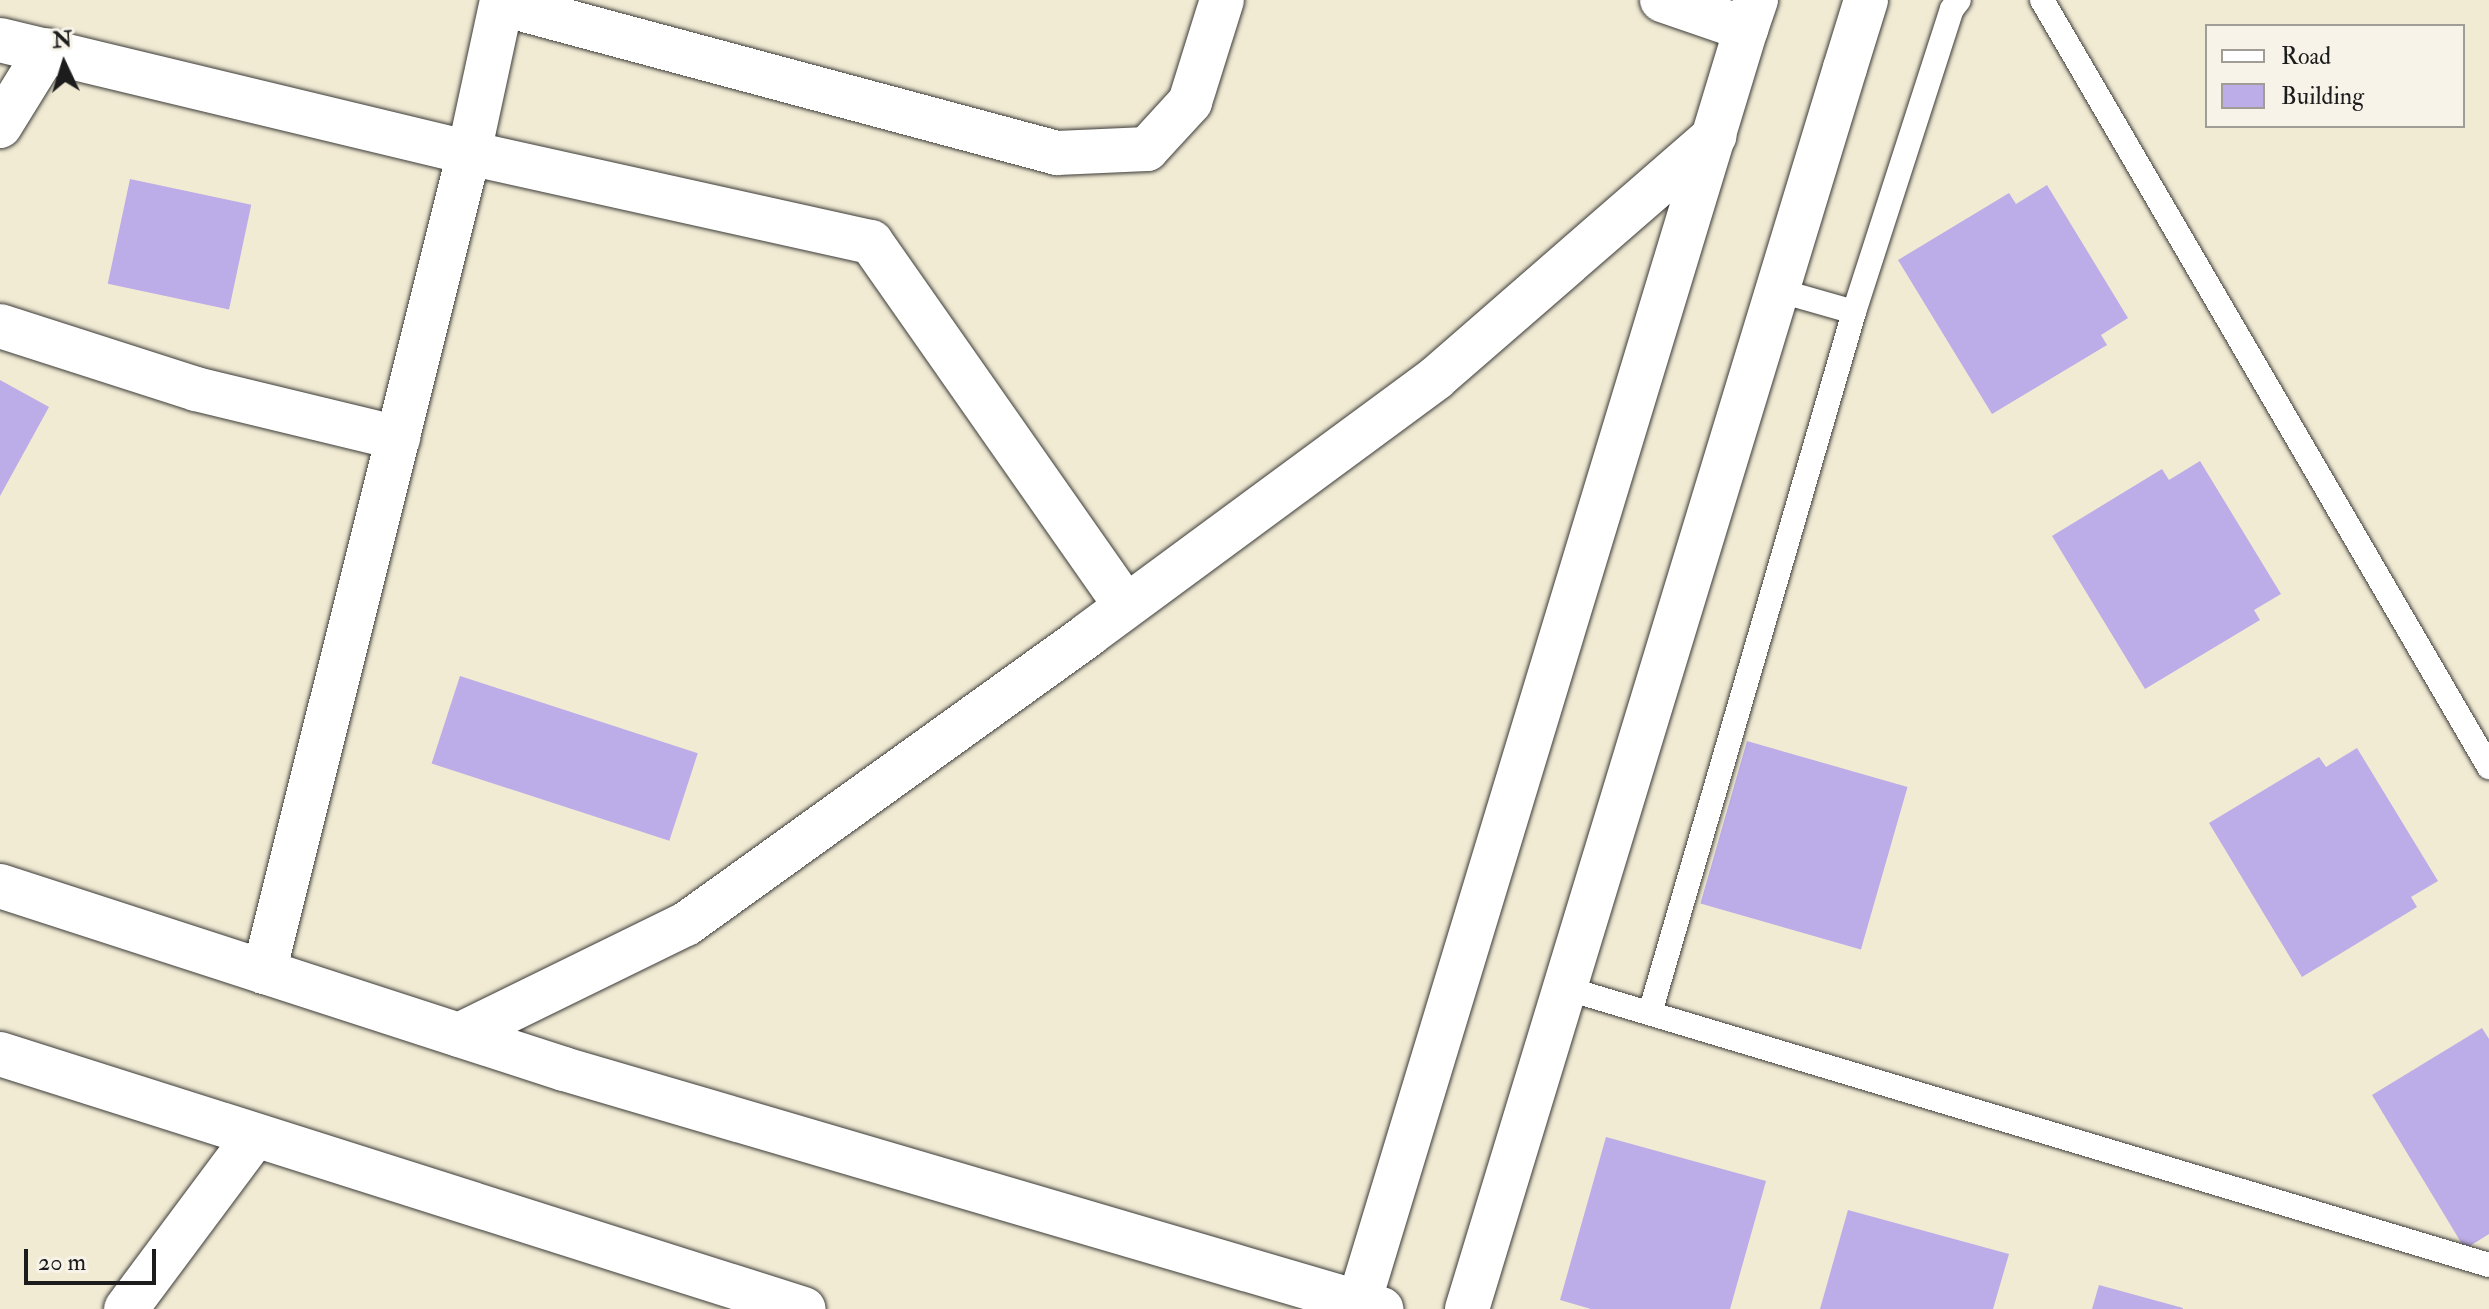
<!DOCTYPE html>
<style>
body{margin:0}
#map{position:relative;width:2489px;height:1309px;overflow:hidden;background:#f1ebd4;font-family:"IM FELL Double Pica",serif}
div>[style]{position:absolute}
.building>*{inset:0;background:#bcace7;transform-origin:0 0}
.roads{filter:drop-shadow(0 0 2px #3c3b38) drop-shadow(0 0 2px #3c3b38)}
.service>*{height:24px;margin:-12px;padding:0 12px;transform-origin:12px;border-radius:12px;background:#fff}
.minor>*{height:44px;margin:-22px;padding:0 22px;transform-origin:22px;border-radius:22px;background:#fff}
.tertiary>*{height:44px;margin:-22px;padding:0 22px;transform-origin:22px;border-radius:22px;background:#fff}
.secondary>*{height:44px;margin:-22px;padding:0 22px;transform-origin:22px;border-radius:22px;background:#fff}
span{translate:-50% -50%;white-space:nowrap;text-align:center;line-height:1.15;-webkit-text-stroke:6px #f7f3e8;paint-order:stroke}
.legend{position:absolute;left:2205px;top:24px;width:260px;height:104px;box-sizing:border-box;background:#f7f3e8;border:2px solid #9f9d96;margin:0;padding:10px 14px;list-style:none;font-size:24px;color:#1c1c1c}
.legend li{display:flex;align-items:center;gap:16px;height:40px}
.legend b{width:40px;border:2px solid #9f9d96}
.north{position:absolute;left:24px;top:24px;width:80px;height:80px;-webkit-text-stroke:6px #f7f3e8;paint-order:stroke;rotate:356deg;font-size:22px;font-weight:700;line-height:32px;text-align:center;color:#1c1c1c}
.north::after{content:'';display:block;margin:auto;width:28px;height:36px;background:#1c1c1c;clip-path:polygon(50% 0,100% 100%,50% 72%,0 100%)}
.scale{position:absolute;left:24px;top:1249px;width:132px;height:36px;box-sizing:border-box;border:4px solid #1c1c1c;border-top:0;padding-left:10px;font-size:24px;line-height:28px;white-space:nowrap;color:#1c1c1c;-webkit-text-stroke:6px #f7f3e8;paint-order:stroke}
</style>
<div id="map">
<div class="building">
<i style="left:130px;top:179px;width:124px;height:107px;rotate:12deg"></i>
<i style="clip-path:polygon(2047px 185px,2128px 318px,2101px 335px,2107px 345px,1992px 414px,1898px 260px,2009px 193px,2016px 204px)"></i>
<i style="clip-path:polygon(0 380px,49px 407px,0 496px)"></i>
<i style="clip-path:polygon(2200px 461px,2281px 594px,2254px 610px,2260px 620px,2145px 689px,2052px 536px,2162px 469px,2169px 480px)"></i>
<i style="left:460px;top:676px;width:250px;height:92px;rotate:18deg"></i>
<i style="left:1747px;top:741px;width:167px;height:169px;rotate:16deg"></i>
<i style="clip-path:polygon(2357px 748px,2438px 881px,2411px 897px,2417px 907px,2302px 977px,2209px 823px,2319px 757px,2326px 767px)"></i>
<i style="clip-path:polygon(2482px 1028px,2489px 1039px,2489px 1234px,2465px 1249px,2372px 1095px)"></i>
<i style="clip-path:polygon(1606px 1137px,1766px 1181px,1730px 1309px,1591px 1309px,1560px 1300px)"></i>
<i style="clip-path:polygon(1848px 1210px,2009px 1254px,1993px 1309px,1820px 1309px)"></i>
<i style="clip-path:polygon(2099px 1285px,2183px 1308px,2183px 1309px,2092px 1309px)"></i>
</div>
<div class="roads">
<div class="service">
<i style="left:2042px;top:0;width:888px;rotate:59.77deg"></i>
<i style="left:1777px;top:290px;width:80px;rotate:15.9deg"></i>
<i style="left:1565px;top:988px;width:965px;rotate:16.69deg"></i>
<i style="left:1650px;top:1013px;width:730px;rotate:-73.77deg"></i>
<i style="left:1854px;top:312px;width:318px;rotate:-72.1deg"></i>
<i style="left:1952px;top:9px;width:11px;rotate:-52deg"></i>
</div>
<div class="minor">
<i style="left:1662px;top:0;width:89px;rotate:19deg"></i>
<i style="left:502px;top:4px;width:575px;rotate:15.03deg"></i>
<i style="left:1057px;top:153px;width:90px;rotate:-2.5deg"></i>
<i style="left:1147px;top:149px;width:64px;rotate:-47.5deg"></i>
<i style="left:1190px;top:102px;width:107px;rotate:-72.6deg"></i>
<i style="left:0;top:40px;width:482px;rotate:13.5deg"></i>
<i style="left:469px;top:153px;width:412px;rotate:12.5deg"></i>
<i style="left:871px;top:242px;width:444px;rotate:55deg"></i>
<i style="left:0;top:126px;width:89px;rotate:-58.3deg"></i>
<i style="left:0;top:326px;width:206px;rotate:17.8deg"></i>
<i style="left:196px;top:389px;width:208px;rotate:13.6deg"></i>
<i style="left:264px;top:972px;width:844px;rotate:-75.95deg"></i>
<i style="left:469px;top:153px;width:157px;rotate:-77.8deg"></i>
<i style="left:459px;top:1035px;width:253px;rotate:-26.1deg"></i>
<i style="left:686px;top:924px;width:496px;rotate:-35.7deg"></i>
<i style="left:1089px;top:634px;width:431px;rotate:-36.4deg"></i>
<i style="left:1436px;top:378px;width:369px;rotate:-41deg"></i>
<i style="left:126px;top:1309px;width:216px;rotate:-53.3deg"></i>
</div>
<div class="tertiary">
<i style="left:1357px;top:1309px;width:1338px;rotate:-73.1deg"></i>
<i style="left:1467px;top:1309px;width:1297px;rotate:-73.06deg"></i>
</div>
<div class="secondary">
<i style="left:1746px;top:29px;width:31px;rotate:-71deg"></i>
<i style="left:1845px;top:68px;width:71px;rotate:-72.8deg"></i>
<i style="left:0;top:886px;width:593px;rotate:17.98deg"></i>
<i style="left:564px;top:1069px;width:852px;rotate:16.37deg"></i>
<i style="left:0;top:1054px;width:843px;rotate:17.6deg"></i>
</div>
</div>
<ul class="legend">
<li><b style="height:10px;background:#fff"></b>Road</li>
<li><b style="height:22px;background:#bcace7"></b>Building</li>
</ul>
<div class="north">N</div>
<div class="scale">20 m</div>
</div>
